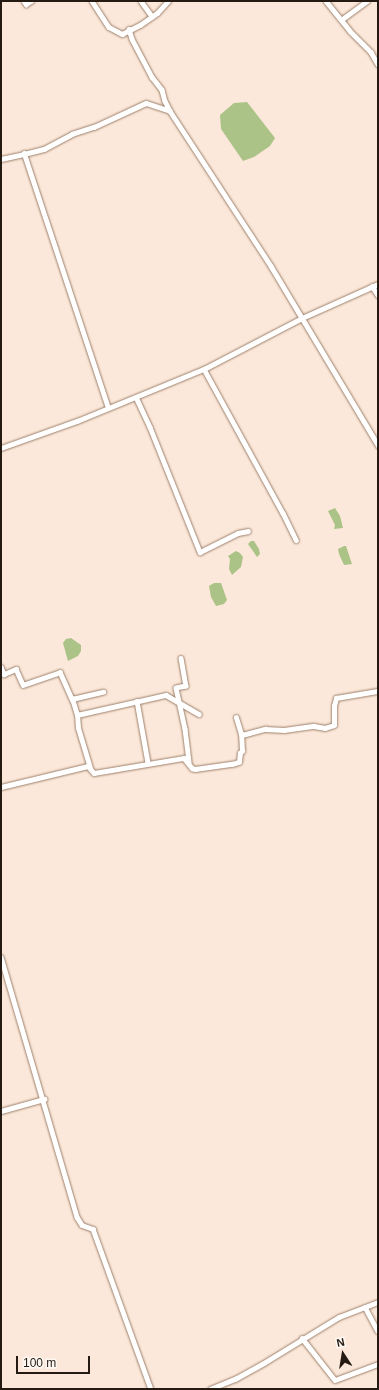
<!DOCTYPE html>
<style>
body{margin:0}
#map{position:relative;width:379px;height:1390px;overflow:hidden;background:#fce8da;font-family:Helvetica,sans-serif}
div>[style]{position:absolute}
.water>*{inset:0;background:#abc386}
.roads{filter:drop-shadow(0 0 1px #9e806b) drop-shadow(0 0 1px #9e806b)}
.street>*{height:4.5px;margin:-2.25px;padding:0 2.25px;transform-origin:2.25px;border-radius:2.25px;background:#fff}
span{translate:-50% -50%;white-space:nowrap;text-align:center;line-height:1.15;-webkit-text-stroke:3.5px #fef8f3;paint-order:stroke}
.frame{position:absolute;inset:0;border:2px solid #261b13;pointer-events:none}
.north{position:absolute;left:323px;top:1334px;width:40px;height:40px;-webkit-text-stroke:3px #fef8f3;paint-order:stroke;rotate:348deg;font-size:11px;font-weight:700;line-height:16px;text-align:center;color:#261b13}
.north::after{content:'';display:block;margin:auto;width:14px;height:18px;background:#261b13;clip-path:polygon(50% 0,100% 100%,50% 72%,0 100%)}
.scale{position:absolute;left:16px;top:1356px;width:74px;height:18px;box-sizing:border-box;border:2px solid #261b13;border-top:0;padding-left:5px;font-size:12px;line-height:14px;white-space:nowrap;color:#261b13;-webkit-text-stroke:3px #fef8f3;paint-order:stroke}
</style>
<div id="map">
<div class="water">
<i style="clip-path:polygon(247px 102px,275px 138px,270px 146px,254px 157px,243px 161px,221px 129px,220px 115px,234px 103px)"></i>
<i style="clip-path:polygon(335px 508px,340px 516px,343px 528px,334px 529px,335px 525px,328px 511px)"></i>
<i style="clip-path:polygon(251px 541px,254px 541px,259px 549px,260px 554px,257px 557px,248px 544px)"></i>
<i style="clip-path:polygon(344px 546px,346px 546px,352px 564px,344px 565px,339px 554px,338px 549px)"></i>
<i style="clip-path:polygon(236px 551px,240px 553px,243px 557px,241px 567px,232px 575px,229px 569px,230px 559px,228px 556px)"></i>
<i style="clip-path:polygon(214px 583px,221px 583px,227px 600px,224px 604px,216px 606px,211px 597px,209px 586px)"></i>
<i style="clip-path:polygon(71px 638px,81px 645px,81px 651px,78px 656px,68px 661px,63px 643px,66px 639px)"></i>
</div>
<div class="roads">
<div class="street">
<i style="left:24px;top:1px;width:4px;rotate:56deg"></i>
<i style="left:26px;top:4px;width:6px;rotate:-31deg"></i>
<i style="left:92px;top:1px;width:31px;rotate:57deg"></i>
<i style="left:109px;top:27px;width:15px;rotate:28deg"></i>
<i style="left:122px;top:34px;width:20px;rotate:-27deg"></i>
<i style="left:140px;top:25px;width:21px;rotate:-35deg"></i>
<i style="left:157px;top:13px;width:16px;rotate:-47deg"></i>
<i style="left:141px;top:1px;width:19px;rotate:54deg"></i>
<i style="left:326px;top:1px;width:38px;rotate:51deg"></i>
<i style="left:350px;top:31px;width:30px;rotate:45deg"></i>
<i style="left:371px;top:52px;width:14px;rotate:60deg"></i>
<i style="left:341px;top:20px;width:32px;rotate:-36deg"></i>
<i style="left:129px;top:29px;width:10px;rotate:73deg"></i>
<i style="left:132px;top:39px;width:43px;rotate:62.2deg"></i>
<i style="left:152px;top:77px;width:16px;rotate:52deg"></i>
<i style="left:162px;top:90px;width:11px;rotate:75deg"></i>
<i style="left:165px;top:101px;width:11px;rotate:63deg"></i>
<i style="left:1px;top:159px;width:24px;rotate:-12deg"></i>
<i style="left:372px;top:286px;width:11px;rotate:56deg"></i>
<i style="left:204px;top:369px;width:164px;rotate:61.3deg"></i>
<i style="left:283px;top:513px;width:30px;rotate:64deg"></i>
<i style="left:136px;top:397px;width:33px;rotate:65deg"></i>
<i style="left:150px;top:427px;width:135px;rotate:68.2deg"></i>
<i style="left:200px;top:552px;width:42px;rotate:-26.6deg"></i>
<i style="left:238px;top:533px;width:10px;rotate:-11deg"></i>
<i style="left:108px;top:408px;width:268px;rotate:-108.3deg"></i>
<i style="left:24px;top:154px;width:21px;rotate:-14deg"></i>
<i style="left:44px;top:149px;width:32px;rotate:-28deg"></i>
<i style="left:72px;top:134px;width:23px;rotate:-18deg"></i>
<i style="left:94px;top:127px;width:57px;rotate:-24.8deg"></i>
<i style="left:146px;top:103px;width:25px;rotate:18deg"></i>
<i style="left:170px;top:111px;width:185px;rotate:56.9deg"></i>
<i style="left:271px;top:266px;width:209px;rotate:59.1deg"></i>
<i style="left:1px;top:448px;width:81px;rotate:-19.6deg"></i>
<i style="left:77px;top:421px;width:137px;rotate:-22.3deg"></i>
<i style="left:204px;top:369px;width:110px;rotate:-27.5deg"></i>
<i style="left:302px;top:318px;width:83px;rotate:-24.1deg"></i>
<i style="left:181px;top:658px;width:28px;rotate:80deg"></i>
<i style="left:186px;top:686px;width:10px;rotate:169deg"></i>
<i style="left:176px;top:688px;width:42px;rotate:77.6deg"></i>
<i style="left:185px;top:729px;width:33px;rotate:83deg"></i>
<i style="left:1px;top:667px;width:8px;rotate:67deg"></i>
<i style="left:4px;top:674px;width:13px;rotate:-23deg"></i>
<i style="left:16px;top:669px;width:17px;rotate:66deg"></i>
<i style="left:23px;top:685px;width:39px;rotate:-19deg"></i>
<i style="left:60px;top:672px;width:30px;rotate:66deg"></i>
<i style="left:137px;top:701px;width:63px;rotate:79.9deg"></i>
<i style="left:77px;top:715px;width:17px;rotate:-107deg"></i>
<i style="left:72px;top:699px;width:32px;rotate:-13deg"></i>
<i style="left:241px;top:734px;width:1px;rotate:45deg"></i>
<i style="left:242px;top:735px;width:24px;rotate:-15deg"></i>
<i style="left:265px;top:729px;width:19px;rotate:3deg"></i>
<i style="left:284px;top:730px;width:30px;rotate:-8deg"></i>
<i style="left:314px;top:726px;width:11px;rotate:10deg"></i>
<i style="left:325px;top:728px;width:9px;rotate:-18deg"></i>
<i style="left:334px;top:725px;width:19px;rotate:-90deg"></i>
<i style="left:334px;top:706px;width:8px;rotate:-76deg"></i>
<i style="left:336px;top:698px;width:43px;rotate:-9.5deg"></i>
<i style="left:90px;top:768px;width:42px;rotate:-106.7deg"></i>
<i style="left:78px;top:728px;width:13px;rotate:-94deg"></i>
<i style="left:77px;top:715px;width:91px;rotate:-12.7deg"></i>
<i style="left:166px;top:695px;width:38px;rotate:30deg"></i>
<i style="left:1px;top:787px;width:89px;rotate:-13.6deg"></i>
<i style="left:88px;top:766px;width:9px;rotate:49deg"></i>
<i style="left:94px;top:773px;width:91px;rotate:-9.5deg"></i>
<i style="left:184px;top:758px;width:13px;rotate:51deg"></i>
<i style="left:192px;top:768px;width:3px;rotate:18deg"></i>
<i style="left:195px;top:769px;width:37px;rotate:-8deg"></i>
<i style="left:232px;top:764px;width:7px;rotate:-16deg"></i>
<i style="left:239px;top:762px;width:9px;rotate:-84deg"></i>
<i style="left:240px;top:753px;width:3px;rotate:-45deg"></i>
<i style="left:242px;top:751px;width:17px;rotate:-93deg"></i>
<i style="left:241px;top:734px;width:17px;rotate:-107deg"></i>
<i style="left:1px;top:957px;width:271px;rotate:73.7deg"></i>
<i style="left:77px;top:1217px;width:9px;rotate:58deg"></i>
<i style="left:82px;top:1225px;width:12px;rotate:20deg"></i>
<i style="left:93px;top:1229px;width:170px;rotate:70.1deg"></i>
<i style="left:1px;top:1111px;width:45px;rotate:-15.6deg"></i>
<i style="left:365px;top:1307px;width:27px;rotate:62deg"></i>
<i style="left:302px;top:1338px;width:53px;rotate:51.8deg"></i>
<i style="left:335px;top:1380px;width:46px;rotate:-20.4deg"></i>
<i style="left:210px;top:1389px;width:27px;rotate:-22deg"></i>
<i style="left:235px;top:1379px;width:33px;rotate:-29deg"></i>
<i style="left:264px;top:1363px;width:88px;rotate:-31.5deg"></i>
<i style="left:339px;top:1317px;width:42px;rotate:-21deg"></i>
</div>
</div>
<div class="frame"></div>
<div class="north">N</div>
<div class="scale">100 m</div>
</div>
